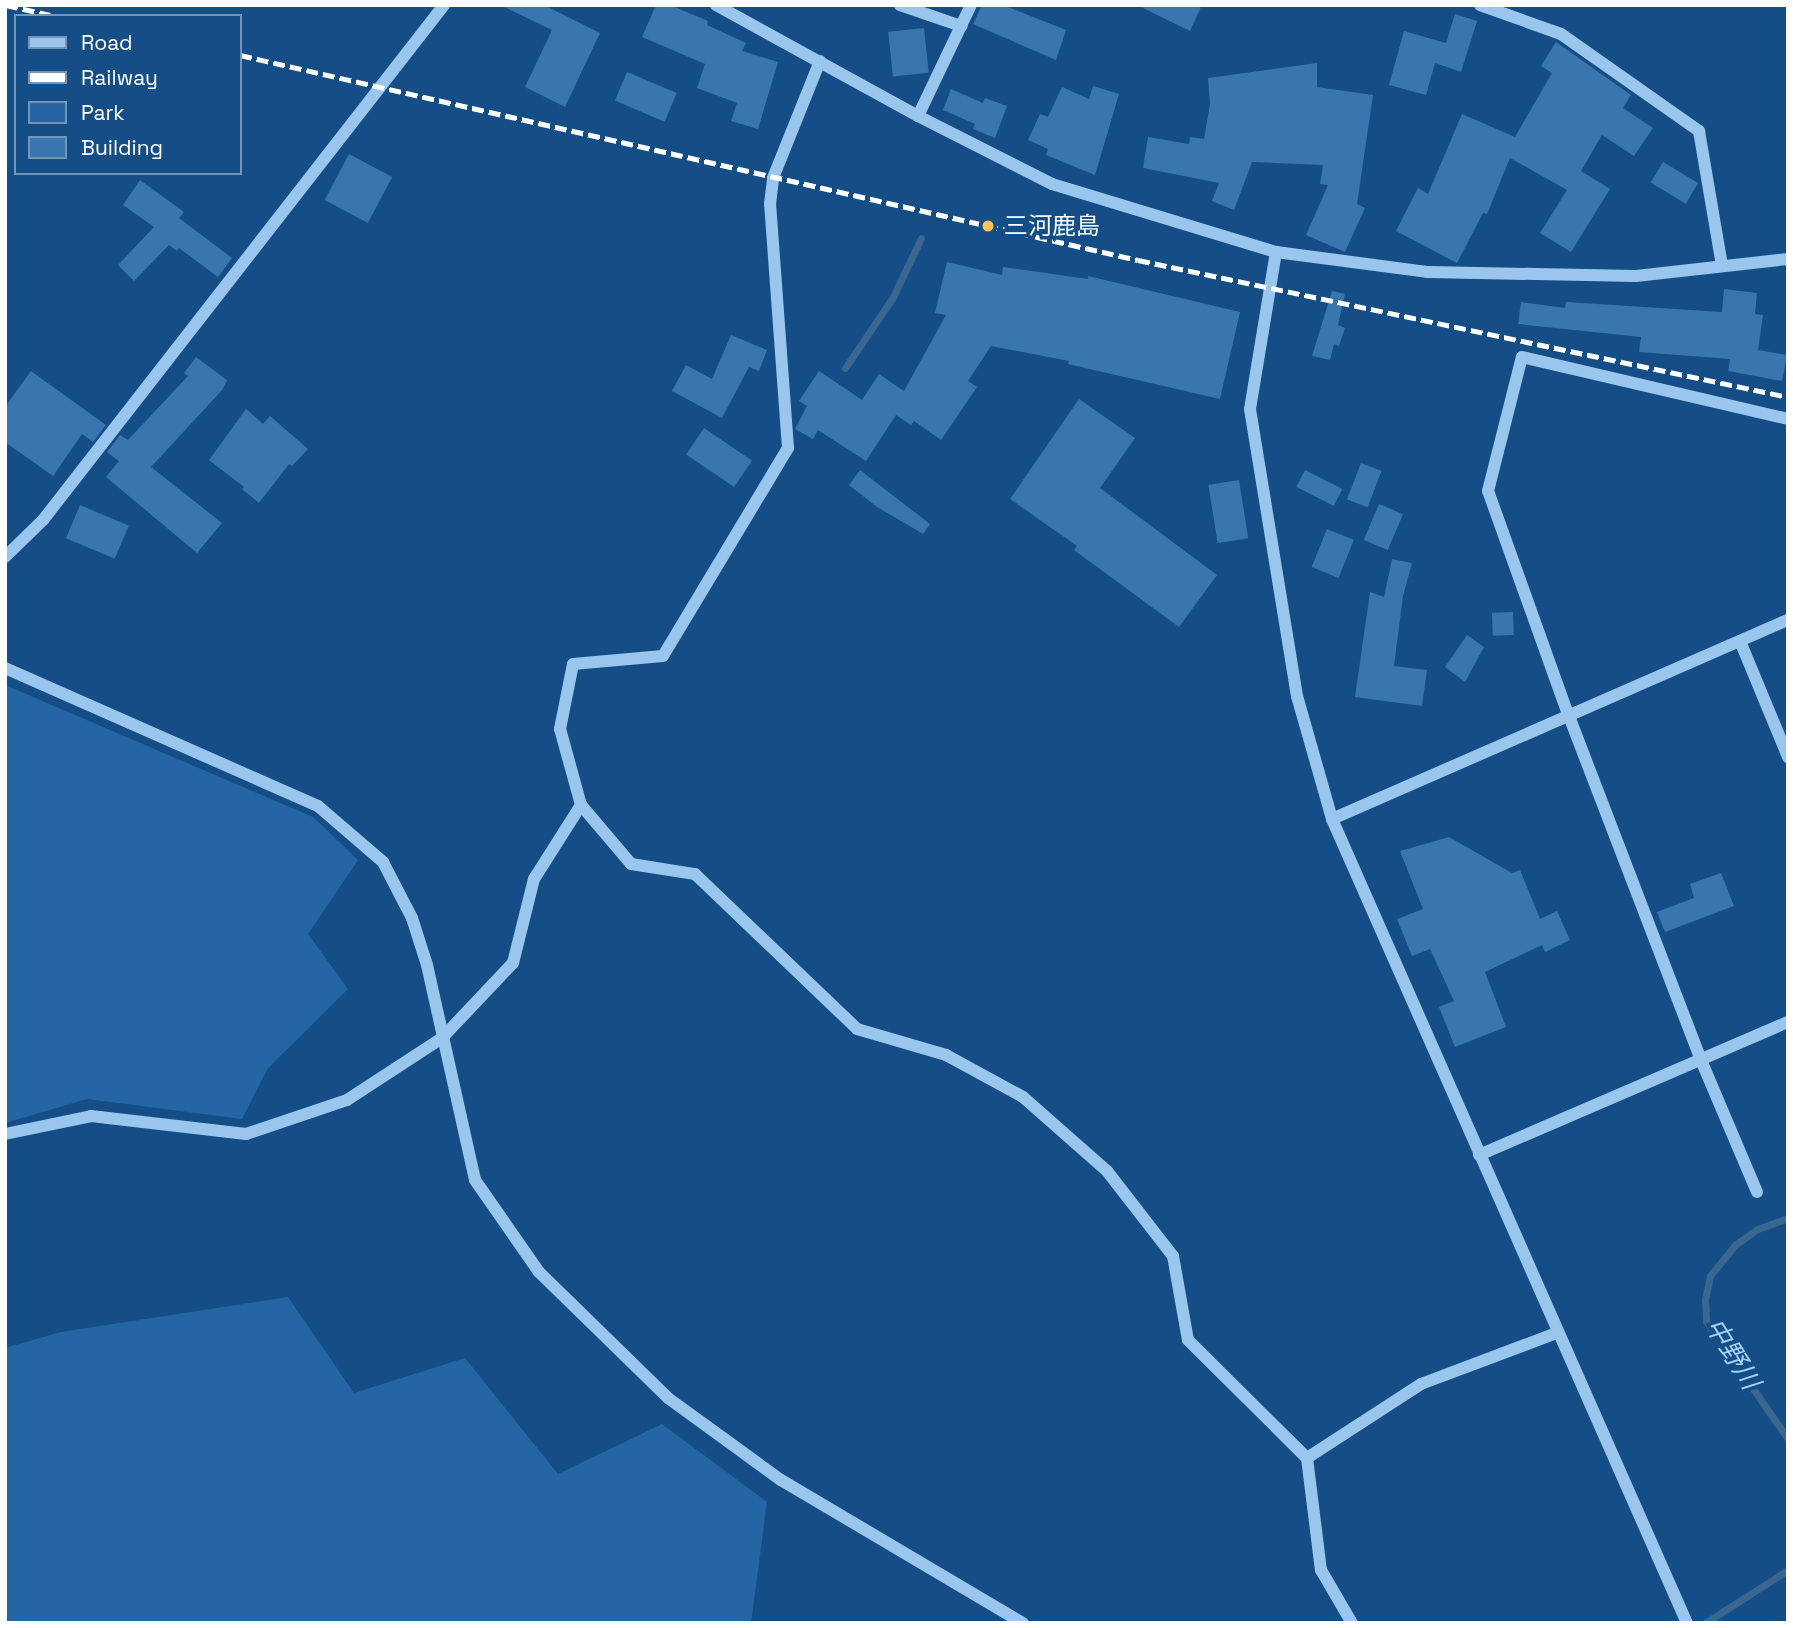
<!DOCTYPE html>
<meta charset="utf-8">
<style>
body{margin:0}
#map{position:relative;width:1793px;height:1628px;overflow:hidden;background:#154e86;font-family:"Space Grotesk","Noto Sans JP",sans-serif}
div>[style]{position:absolute}
.green>*{inset:0;background:#2466a4}
.stream>*{height:7px;margin:-3.5px;padding:0 3.5px;transform-origin:3.5px;border-radius:3.5px;background:#3b668f}
.building>*{inset:0;background:#3975ae;transform-origin:0 0}
.minor>*{height:12px;margin:-6px;padding:0 6px;transform-origin:6px;border-radius:6px;background:#9ac6ee}
.rail>*{height:5px;margin-top:-2.5px;transform-origin:0;background:repeating-linear-gradient(90deg,#fff 0 12px,transparent 0 17px)}
.dots>*{width:19px;height:19px;translate:-50% -50%;box-sizing:border-box;border:4px solid #154e86;border-radius:50%}
span{translate:-50% -50%;white-space:nowrap;text-align:center;line-height:1.15;-webkit-text-stroke:7px #154e86;paint-order:stroke}
.poi-label{font-size:24px;color:#fff}
.left{translate:0 -50%;text-align:left}
.water-label{font-size:26px;color:#a6d0f6;font-style:italic}
.frame{position:absolute;inset:0;border:7px solid #fff;pointer-events:none}
.legend{position:absolute;left:14px;top:14px;width:228px;height:161px;box-sizing:border-box;background:#154e86;border:2px solid #7395b6;margin:0;padding:9px 12px;list-style:none;font-size:21px;color:#fff}
.legend li{display:flex;align-items:center;gap:14px;height:35px}
.legend b{width:35px;border:2px solid #7395b6}
</style>
<div id="map">
<div class="green">
<i style="clip-path:polygon(5px 685px,313px 817px,358px 860px,308px 934px,348px 989px,268px 1068px,242px 1119px,87px 1099px,5px 1123px)"></i>
<i style="clip-path:polygon(288px 1297px,354px 1393px,465px 1358px,558px 1474px,662px 1424px,767px 1502px,751px 1623px,5px 1623px,5px 1348px,61px 1332px)"></i>
</div>
<div class="stream">
<i style="left:845px;top:368px;width:86px;rotate:-55.9deg"></i>
<i style="left:893px;top:297px;width:65px;rotate:-64.6deg"></i>
<i style="left:1788px;top:1218px;width:33px;rotate:160deg"></i>
<i style="left:1757px;top:1229px;width:27px;rotate:144deg"></i>
<i style="left:1735px;top:1245px;width:40px;rotate:129deg"></i>
<i style="left:1710px;top:1276px;width:24px;rotate:102deg"></i>
<i style="left:1705px;top:1299px;width:22px;rotate:87deg"></i>
<i style="left:1706px;top:1321px;width:144px;rotate:55.2deg"></i>
<i style="left:1705px;top:1623px;width:98px;rotate:-32.6deg"></i>
</div>
<div class="building">
<i style="clip-path:polygon(500px 5px,544px 5px,600px 33px,565px 107px,525px 87px,552px 30px)"></i>
<i style="clip-path:polygon(656px 5px,670px 5px,708px 21px,707px 25px,746px 43px,742px 51px,778px 62px,758px 129px,731px 121px,737px 103px,697px 88px,705px 64px,642px 37px)"></i>
<i style="clip-path:polygon(982px 5px,1003px 5px,1066px 30px,1056px 60px,973px 24px)"></i>
<i style="clip-path:polygon(1137px 5px,1202px 5px,1190px 31px)"></i>
<i style="clip-path:polygon(1455px 14px,1477px 21px,1461px 72px,1435px 63px,1426px 95px,1389px 85px,1404px 31px,1446px 43px)"></i>
<i style="left:924px;top:28px;width:45px;height:36px;rotate:84deg"></i>
<i style="clip-path:polygon(1556px 42px,1631px 95px,1623px 108px,1653px 128px,1634px 156px,1602px 135px,1581px 171px,1610px 189px,1571px 252px,1540px 233px,1567px 190px,1510px 158px,1487px 214px,1483px 213px,1457px 263px,1396px 231px,1418px 188px,1428px 194px,1462px 114px,1515px 137px,1552px 73px,1541px 66px)"></i>
<i style="clip-path:polygon(1317px 63px,1317px 87px,1373px 95px,1357px 204px,1365px 208px,1345px 252px,1306px 235px,1328px 185px,1320px 184px,1323px 165px,1252px 162px,1234px 210px,1212px 201px,1219px 183px,1143px 168px,1148px 137px,1189px 144px,1190px 137px,1204px 139px,1210px 104px,1208px 78px)"></i>
<i style="left:627px;top:72px;width:54px;height:31px;rotate:23deg"></i>
<i style="clip-path:polygon(1093px 86px,1119px 94px,1095px 175px,1046px 155px,1048px 149px,1028px 140px,1040px 114px,1048px 117px,1062px 87px,1089px 99px)"></i>
<i style="clip-path:polygon(951px 89px,983px 103px,985px 98px,1007px 106px,995px 138px,973px 129px,975px 124px,943px 110px)"></i>
<i style="left:349px;top:154px;width:49px;height:52px;rotate:28deg"></i>
<i style="left:1663px;top:162px;width:41px;height:24px;rotate:31deg"></i>
<i style="clip-path:polygon(140px 180px,184px 212px,179px 218px,232px 258px,218px 277px,179px 248px,177px 251px,169px 245px,134px 281px,118px 265px,154px 227px,123px 205px)"></i>
<i style="clip-path:polygon(947px 262px,1002px 275px,1003px 267px,1088px 279px,1088px 276px,1240px 312px,1220px 399px,1068px 364px,1069px 361px,991px 346px,968px 381px,977px 387px,941px 440px,914px 421px,911px 425px,896px 415px,866px 461px,818px 430px,813px 439px,795px 429px,807px 406px,799px 401px,819px 371px,862px 400px,879px 374px,904px 391px,946px 315px,935px 313px)"></i>
<i style="clip-path:polygon(1724px 289px,1757px 293px,1755px 314px,1763px 315px,1758px 350px,1787px 355px,1782px 381px,1728px 371px,1730px 359px,1639px 352px,1641px 337px,1518px 324px,1521px 302px,1565px 308px,1566px 302px,1722px 312px)"></i>
<i style="clip-path:polygon(1332px 291px,1345px 294px,1338px 325px,1345px 328px,1339px 346px,1334px 344px,1330px 360px,1312px 356px)"></i>
<i style="clip-path:polygon(731px 335px,767px 350px,759px 371px,749px 367px,722px 418px,672px 391px,686px 365px,712px 379px)"></i>
<i style="clip-path:polygon(196px 357px,227px 380px,223px 389px,151px 467px,222px 523px,197px 553px,106px 477px,119px 461px,107px 452px,120px 435px,128px 440px,188px 376px,184px 373px)"></i>
<i style="clip-path:polygon(31px 371px,106px 425px,93px 442px,82px 434px,53px 476px,5px 442px,5px 407px)"></i>
<i style="clip-path:polygon(1079px 399px,1135px 438px,1100px 488px,1217px 575px,1179px 627px,1074px 550px,1077px 546px,1010px 499px)"></i>
<i style="clip-path:polygon(246px 409px,263px 424px,270px 416px,308px 449px,292px 466px,289px 464px,259px 503px,242px 489px,244px 487px,209px 460px)"></i>
<i style="left:704px;top:428px;width:58px;height:32px;rotate:34deg"></i>
<i style="left:1361px;top:463px;width:22px;height:39px;rotate:21deg"></i>
<i style="clip-path:polygon(860px 470px,930px 524px,923px 534px,877px 507px,849px 485px)"></i>
<i style="left:1305px;top:470px;width:42px;height:19px;rotate:27deg"></i>
<i style="left:1239px;top:480px;width:59px;height:31px;rotate:81deg"></i>
<i style="left:1379px;top:504px;width:26px;height:39px;rotate:23deg"></i>
<i style="left:80px;top:505px;width:53px;height:36px;rotate:23deg"></i>
<i style="left:1327px;top:529px;width:29px;height:41px;rotate:22deg"></i>
<i style="clip-path:polygon(1392px 559px,1412px 563px,1403px 596px,1394px 666px,1427px 670px,1422px 706px,1355px 697px,1370px 592px,1384px 597px)"></i>
<i style="left:1513px;top:612px;width:23px;height:21px;rotate:88deg"></i>
<i style="clip-path:polygon(1467px 635px,1484px 647px,1465px 682px,1445px 667px)"></i>
<i style="clip-path:polygon(1449px 837px,1512px 873px,1520px 870px,1540px 919px,1557px 911px,1570px 940px,1545px 952px,1542px 945px,1485px 972px,1506px 1027px,1455px 1047px,1439px 1007px,1454px 1001px,1430px 949px,1412px 956px,1397px 919px,1423px 909px,1400px 851px)"></i>
<i style="clip-path:polygon(1721px 873px,1734px 906px,1665px 932px,1657px 912px,1694px 898px,1690px 884px)"></i>
</div>
<div class="minor">
<i style="left:716px;top:5px;width:230px;rotate:28.8deg"></i>
<i style="left:918px;top:116px;width:150px;rotate:26.9deg"></i>
<i style="left:1052px;top:184px;width:234px;rotate:16.9deg"></i>
<i style="left:1276px;top:252px;width:152px;rotate:7.5deg"></i>
<i style="left:1427px;top:272px;width:209px;rotate:1.1deg"></i>
<i style="left:1636px;top:276px;width:153px;rotate:-6.4deg"></i>
<i style="left:900px;top:5px;width:65px;rotate:19deg"></i>
<i style="left:1480px;top:5px;width:86px;rotate:19.7deg"></i>
<i style="left:1561px;top:34px;width:169px;rotate:35.1deg"></i>
<i style="left:1699px;top:131px;width:137px;rotate:80.3deg"></i>
<i style="left:918px;top:116px;width:123px;rotate:-64.5deg"></i>
<i style="left:1276px;top:252px;width:159px;rotate:99.4deg"></i>
<i style="left:1250px;top:409px;width:291px;rotate:80.7deg"></i>
<i style="left:1297px;top:696px;width:128px;rotate:74.1deg"></i>
<i style="left:1332px;top:819px;width:879px;rotate:66.18deg"></i>
<i style="left:5px;top:557px;width:53px;rotate:-44.2deg"></i>
<i style="left:43px;top:520px;width:653px;rotate:-52.09deg"></i>
<i style="left:1740px;top:641px;width:126px;rotate:67.5deg"></i>
<i style="left:5px;top:668px;width:342px;rotate:23.8deg"></i>
<i style="left:318px;top:806px;width:86px;rotate:40.7deg"></i>
<i style="left:383px;top:862px;width:63px;rotate:62.6deg"></i>
<i style="left:412px;top:918px;width:49px;rotate:72.3deg"></i>
<i style="left:427px;top:965px;width:220px;rotate:77.4deg"></i>
<i style="left:475px;top:1180px;width:112px;rotate:55.2deg"></i>
<i style="left:539px;top:1272px;width:180px;rotate:44.3deg"></i>
<i style="left:668px;top:1398px;width:140px;rotate:36deg"></i>
<i style="left:781px;top:1480px;width:281px;rotate:30.6deg"></i>
<i style="left:581px;top:805px;width:77px;rotate:49.7deg"></i>
<i style="left:631px;top:864px;width:65px;rotate:8.9deg"></i>
<i style="left:695px;top:874px;width:224px;rotate:43.7deg"></i>
<i style="left:857px;top:1029px;width:93px;rotate:16.3deg"></i>
<i style="left:946px;top:1055px;width:88px;rotate:28.6deg"></i>
<i style="left:1023px;top:1097px;width:112px;rotate:41.4deg"></i>
<i style="left:1107px;top:1171px;width:108px;rotate:52.2deg"></i>
<i style="left:1173px;top:1256px;width:85px;rotate:79.9deg"></i>
<i style="left:1188px;top:1340px;width:168px;rotate:44.8deg"></i>
<i style="left:1307px;top:1458px;width:113px;rotate:82.9deg"></i>
<i style="left:1321px;top:1570px;width:61px;rotate:59.7deg"></i>
<i style="left:1332px;top:819px;width:498px;rotate:-23.6deg"></i>
<i style="left:5px;top:1134px;width:88px;rotate:-11.8deg"></i>
<i style="left:91px;top:1116px;width:156px;rotate:6.6deg"></i>
<i style="left:246px;top:1134px;width:107px;rotate:-18.6deg"></i>
<i style="left:347px;top:1100px;width:113px;rotate:-33.1deg"></i>
<i style="left:442px;top:1038px;width:103px;rotate:-46.6deg"></i>
<i style="left:513px;top:963px;width:87px;rotate:-76deg"></i>
<i style="left:534px;top:879px;width:88px;rotate:-57.6deg"></i>
<i style="left:581px;top:805px;width:79px;rotate:-105.4deg"></i>
<i style="left:560px;top:729px;width:66px;rotate:-78.7deg"></i>
<i style="left:573px;top:664px;width:90px;rotate:-5.1deg"></i>
<i style="left:663px;top:656px;width:243px;rotate:-59deg"></i>
<i style="left:788px;top:448px;width:245px;rotate:-94.2deg"></i>
<i style="left:770px;top:204px;width:26px;rotate:-83deg"></i>
<i style="left:773px;top:178px;width:126px;rotate:-68.1deg"></i>
<i style="left:1479px;top:1155px;width:336px;rotate:-23.3deg"></i>
<i style="left:1757px;top:1192px;width:143px;rotate:-113deg"></i>
<i style="left:1701px;top:1060px;width:368px;rotate:-111deg"></i>
<i style="left:1569px;top:717px;width:240px;rotate:-109.7deg"></i>
<i style="left:1488px;top:491px;width:138px;rotate:-75.8deg"></i>
<i style="left:1522px;top:357px;width:273px;rotate:13.1deg"></i>
<i style="left:1307px;top:1458px;width:136px;rotate:-33deg"></i>
<i style="left:1421px;top:1384px;width:145px;rotate:-20.6deg"></i>
</div>
<div class="rail">
<i style="left:6px;top:5px;width:50px;rotate:12.7deg"></i>
<i style="left:240px;top:55px;width:921px;rotate:12.86deg"></i>
<i style="left:1138px;top:260px;width:664px;rotate:11.9deg"></i>
</div>
<div class="dots">
<i style="left:988px;top:226px;background:#ffc357"></i>
</div>
<div class="poi-label">
<span class="left" style="left:1004px;top:226px">三河鹿島</span>
</div>
<div class="water-label">
<span style="left:1732px;top:1354px;rotate:58deg">中野川</span>
</div>
<div class="frame"></div>
<ul class="legend">
<li><b style="height:9px;background:#9ac6ee"></b>Road</li>
<li><b style="height:9px;background:#fff"></b>Railway</li>
<li><b style="height:19px;background:#2466a4"></b>Park</li>
<li><b style="height:19px;background:#3975ae"></b>Building</li>
</ul>
</div>
